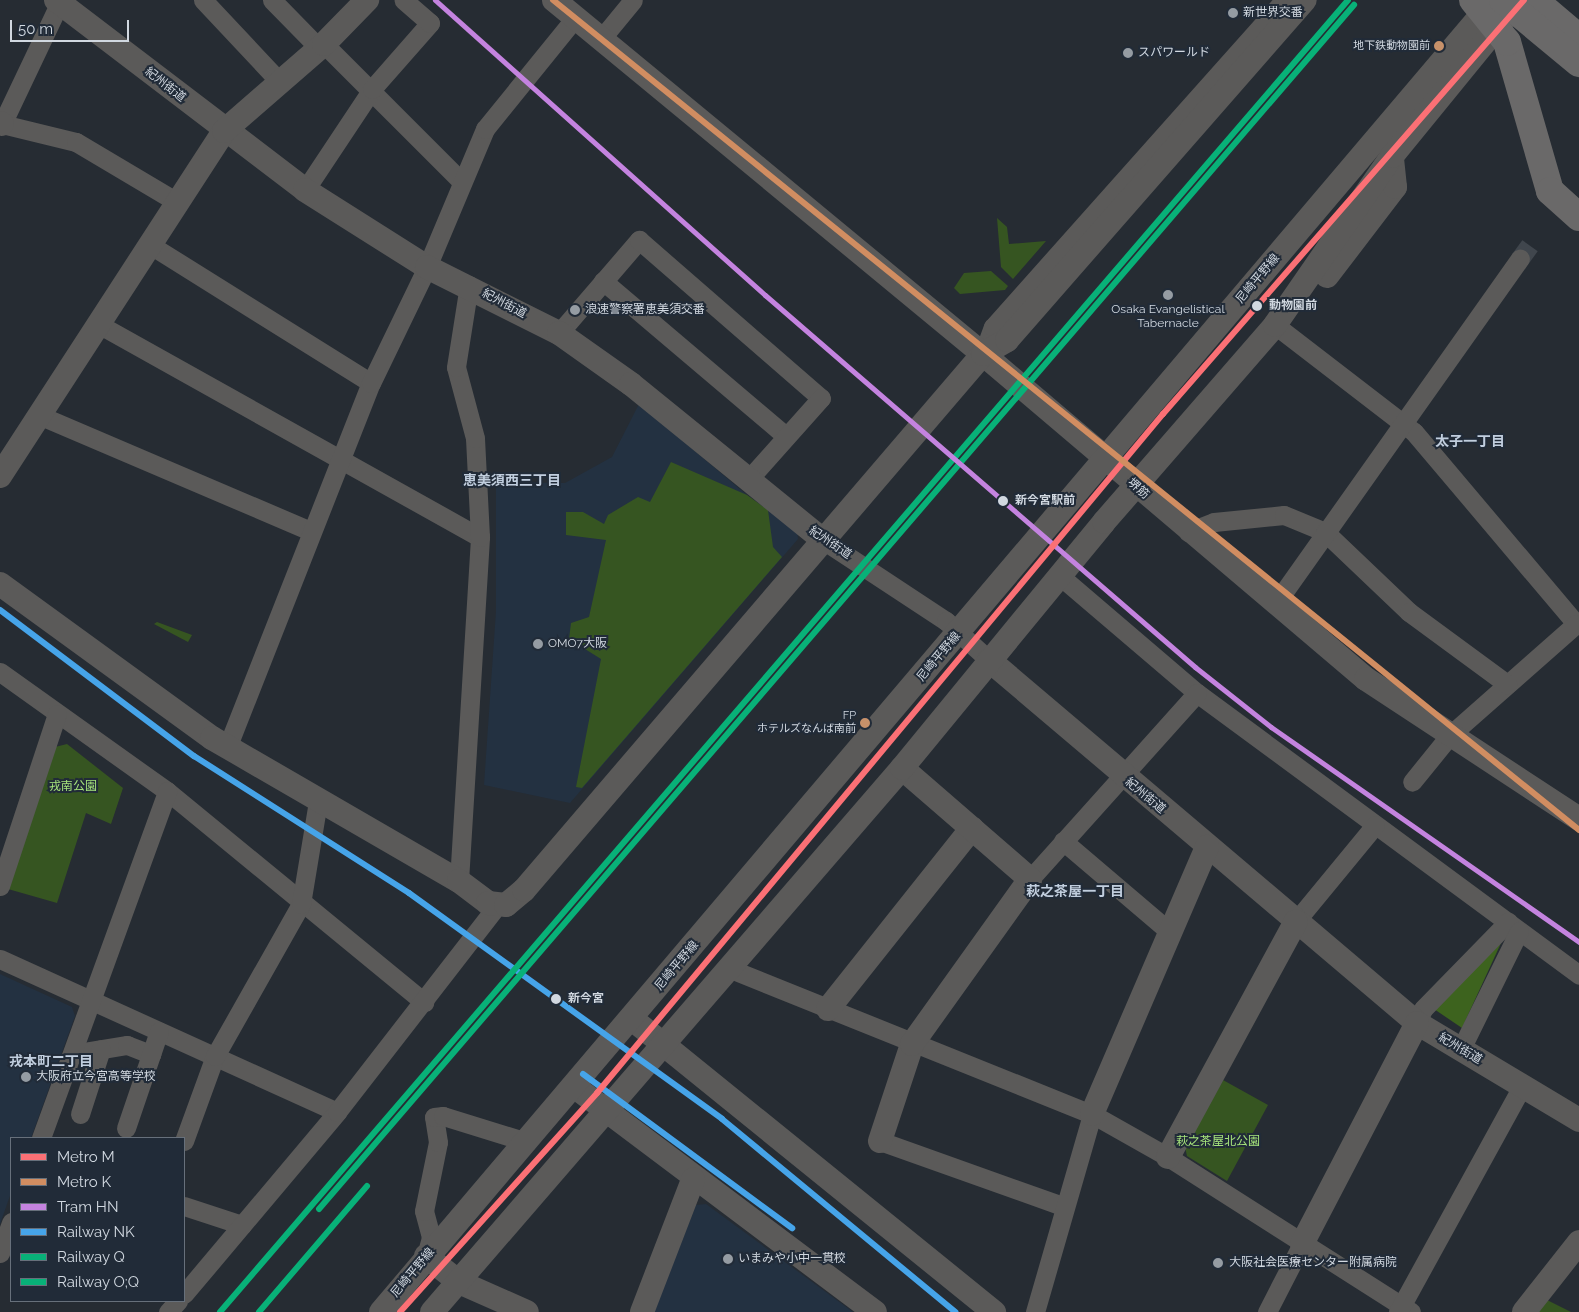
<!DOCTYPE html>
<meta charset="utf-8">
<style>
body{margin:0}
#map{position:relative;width:1579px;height:1312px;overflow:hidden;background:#262c33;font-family:Raleway,"Noto Sans JP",sans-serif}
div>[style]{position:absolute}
.built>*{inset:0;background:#233141}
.green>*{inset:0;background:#365521}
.forest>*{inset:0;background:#3d631e}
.minor-tunnel>*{height:19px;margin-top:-9.5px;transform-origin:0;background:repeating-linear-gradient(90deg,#40464d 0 19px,transparent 0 28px)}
.minor>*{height:19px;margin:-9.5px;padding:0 9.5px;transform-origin:9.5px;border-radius:9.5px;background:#5b5a59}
.tertiary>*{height:24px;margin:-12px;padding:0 12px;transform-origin:12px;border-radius:12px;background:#5b5a59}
.motorway>*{height:28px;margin:-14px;padding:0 14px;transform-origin:14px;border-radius:14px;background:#6a6969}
.motorway-bridge>*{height:28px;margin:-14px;padding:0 14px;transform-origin:14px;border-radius:14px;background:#6a6969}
.rail-1>*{height:6px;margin:-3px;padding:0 3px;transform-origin:3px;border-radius:3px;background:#46a4e9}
.rail-2>*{height:6px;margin:-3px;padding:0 3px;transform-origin:3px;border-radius:3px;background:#08b178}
.rail-3>*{height:6px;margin:-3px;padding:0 3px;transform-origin:3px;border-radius:3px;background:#08b178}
.tram-1>*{height:5px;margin:-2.5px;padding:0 2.5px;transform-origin:2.5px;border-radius:2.5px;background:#c483df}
.metro-1>*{height:6px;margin:-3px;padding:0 3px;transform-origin:3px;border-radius:3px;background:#fb7075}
.metro-2>*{height:6px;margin:-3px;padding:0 3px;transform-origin:3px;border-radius:3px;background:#d18d61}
.dots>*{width:14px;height:14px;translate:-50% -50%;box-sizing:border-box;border:2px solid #212b38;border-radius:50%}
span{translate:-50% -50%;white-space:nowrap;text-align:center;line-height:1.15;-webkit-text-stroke:4px #212b38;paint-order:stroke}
.bus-label{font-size:11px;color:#d1d8e0}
.right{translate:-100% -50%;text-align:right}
.poi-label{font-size:12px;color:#d1d8e0}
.left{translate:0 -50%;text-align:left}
.street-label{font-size:12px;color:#d1d8e0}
.stop-label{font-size:12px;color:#d1d8e0;font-weight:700}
.park-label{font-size:12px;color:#a6e47b}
.neighbourhood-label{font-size:14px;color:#c1cede;font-weight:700}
.legend{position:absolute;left:10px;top:1137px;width:175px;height:165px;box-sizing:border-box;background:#212b38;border:1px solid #67707b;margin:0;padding:6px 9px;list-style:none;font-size:15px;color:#d1d8e0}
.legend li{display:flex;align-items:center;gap:10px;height:25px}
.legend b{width:25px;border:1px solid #67707b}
.scale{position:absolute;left:10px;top:20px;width:119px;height:22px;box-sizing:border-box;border:2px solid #d1d8e0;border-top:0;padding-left:6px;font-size:15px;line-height:18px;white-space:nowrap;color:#d1d8e0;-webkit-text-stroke:4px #212b38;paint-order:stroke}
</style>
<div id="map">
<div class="built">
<i style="clip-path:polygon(639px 404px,747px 495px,797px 530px,798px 539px,570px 803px,484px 785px,496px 611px,496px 482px,565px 483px,612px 457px)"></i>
<i style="clip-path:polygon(0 974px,72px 1007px,75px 1016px,31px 1138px,11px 1138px,11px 1193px,0 1224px)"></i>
<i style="clip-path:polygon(706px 1204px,853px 1312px,654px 1312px,696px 1205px)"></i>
</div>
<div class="green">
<i style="clip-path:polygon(997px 218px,1007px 227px,1009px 244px,1046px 241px,1013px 279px,1001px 267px)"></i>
<i style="clip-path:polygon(991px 271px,1008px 286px,1005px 290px,960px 294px,954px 288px,964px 273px)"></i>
<i style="clip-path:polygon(671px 462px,747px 495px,768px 510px,773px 547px,782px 557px,582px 788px,576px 787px,601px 659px,569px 639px,571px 623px,589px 617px,606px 540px,566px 535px,566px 512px,583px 512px,604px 524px,608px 515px,638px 497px,650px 502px)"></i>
<i style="clip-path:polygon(157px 622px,192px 635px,188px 642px,154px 624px)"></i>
<i style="clip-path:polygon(67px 744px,123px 788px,111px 824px,86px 813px,57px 903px,8px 889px,55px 747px)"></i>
<i style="clip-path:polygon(1223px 1080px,1268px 1105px,1227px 1181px,1187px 1156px,1185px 1147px)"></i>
<i style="clip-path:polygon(1547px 1300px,1571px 1312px,1538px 1312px)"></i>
</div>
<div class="forest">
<i style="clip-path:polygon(1501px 943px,1462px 1028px,1434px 1009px)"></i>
</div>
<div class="minor-tunnel">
<i style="left:1520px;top:259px;width:17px;rotate:-54deg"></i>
</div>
<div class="minor">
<i style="left:61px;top:0;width:137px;rotate:115.4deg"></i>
<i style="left:2px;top:124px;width:76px;rotate:13.7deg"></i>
<i style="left:76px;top:142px;width:117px;rotate:30.7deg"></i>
<i style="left:203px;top:0;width:112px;rotate:46.8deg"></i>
<i style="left:272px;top:0;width:67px;rotate:45.6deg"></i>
<i style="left:601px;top:39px;width:50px;rotate:-50.6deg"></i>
<i style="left:324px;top:44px;width:195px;rotate:45deg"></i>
<i style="left:305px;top:190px;width:121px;rotate:-56.4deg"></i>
<i style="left:372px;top:89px;width:88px;rotate:-48.7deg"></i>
<i style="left:430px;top:23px;width:35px;rotate:-139deg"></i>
<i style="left:152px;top:246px;width:258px;rotate:32deg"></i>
<i style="left:603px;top:281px;width:240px;rotate:40.3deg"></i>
<i style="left:100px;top:325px;width:435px;rotate:29.2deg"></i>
<i style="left:1275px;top:325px;width:175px;rotate:37.6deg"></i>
<i style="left:1414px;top:432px;width:251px;rotate:49.8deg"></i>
<i style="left:1576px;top:624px;width:168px;rotate:138.6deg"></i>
<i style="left:1450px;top:735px;width:60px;rotate:129deg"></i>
<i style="left:559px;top:333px;width:123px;rotate:-49.3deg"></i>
<i style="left:639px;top:240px;width:241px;rotate:41deg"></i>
<i style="left:821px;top:398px;width:111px;rotate:131.7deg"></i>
<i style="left:983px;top:354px;width:29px;rotate:-70deg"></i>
<i style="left:993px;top:327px;width:438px;rotate:-48.3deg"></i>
<i style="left:41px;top:416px;width:293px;rotate:23.1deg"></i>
<i style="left:1188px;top:532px;width:28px;rotate:-21deg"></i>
<i style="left:1214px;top:522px;width:70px;rotate:-5.7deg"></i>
<i style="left:1284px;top:515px;width:44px;rotate:22.5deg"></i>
<i style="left:1325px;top:532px;width:116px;rotate:43.6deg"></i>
<i style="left:1409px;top:612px;width:122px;rotate:36.3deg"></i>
<i style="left:823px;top:540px;width:147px;rotate:33.4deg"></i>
<i style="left:946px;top:621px;width:58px;rotate:42.2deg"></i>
<i style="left:1060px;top:576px;width:180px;rotate:40.5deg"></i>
<i style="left:1197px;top:693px;width:475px;rotate:36.4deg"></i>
<i style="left:1276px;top:603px;width:422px;rotate:-54.7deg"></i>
<i style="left:0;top:672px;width:205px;rotate:35.5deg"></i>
<i style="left:167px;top:791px;width:333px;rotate:39.4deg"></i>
<i style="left:227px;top:748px;width:392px;rotate:-68.5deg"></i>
<i style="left:371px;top:383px;width:129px;rotate:-64.2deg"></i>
<i style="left:427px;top:267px;width:150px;rotate:-67.2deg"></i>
<i style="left:485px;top:129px;width:143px;rotate:-51deg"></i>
<i style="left:1063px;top:841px;width:140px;rotate:40.4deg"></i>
<i style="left:1030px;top:879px;width:250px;rotate:-48.1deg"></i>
<i style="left:459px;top:881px;width:345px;rotate:-86.5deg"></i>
<i style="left:480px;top:537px;width:99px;rotate:-92.9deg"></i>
<i style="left:475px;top:438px;width:73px;rotate:-105deg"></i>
<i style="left:456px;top:367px;width:83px;rotate:-81deg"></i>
<i style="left:0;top:886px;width:181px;rotate:-71.7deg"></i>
<i style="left:1296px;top:921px;width:124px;rotate:-50.5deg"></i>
<i style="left:0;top:959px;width:370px;rotate:24.4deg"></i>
<i style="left:728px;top:968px;width:392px;rotate:21.9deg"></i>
<i style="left:1092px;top:1114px;width:87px;rotate:29.5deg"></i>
<i style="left:1168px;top:1157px;width:288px;rotate:32.5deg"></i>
<i style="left:1417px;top:1023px;width:15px;rotate:-67deg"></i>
<i style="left:1423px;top:1009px;width:122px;rotate:-45.7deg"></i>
<i style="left:1461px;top:1049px;width:131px;rotate:-63.8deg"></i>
<i style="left:72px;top:1054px;width:56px;rotate:-9.3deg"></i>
<i style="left:127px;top:1045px;width:26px;rotate:21deg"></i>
<i style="left:80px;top:1114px;width:68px;rotate:-72.1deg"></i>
<i style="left:126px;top:1128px;width:102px;rotate:-71.2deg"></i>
<i style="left:41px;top:1138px;width:369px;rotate:-70deg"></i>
<i style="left:184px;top:1141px;width:90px;rotate:-70deg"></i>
<i style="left:215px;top:1056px;width:175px;rotate:-60.5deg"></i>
<i style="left:301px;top:904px;width:104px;rotate:-80.6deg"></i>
<i style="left:880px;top:1141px;width:196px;rotate:19.6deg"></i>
<i style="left:184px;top:1206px;width:61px;rotate:18.1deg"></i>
<i style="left:0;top:1253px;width:33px;rotate:-70deg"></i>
<i style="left:426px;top:1256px;width:20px;rotate:-75deg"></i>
<i style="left:431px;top:1237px;width:27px;rotate:-105deg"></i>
<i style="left:424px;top:1211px;width:70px;rotate:-78.5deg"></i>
<i style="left:438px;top:1142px;width:25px;rotate:-99deg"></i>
<i style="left:434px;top:1117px;width:9px;rotate:-6deg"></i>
<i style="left:443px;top:1116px;width:88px;rotate:17.2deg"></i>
<i style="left:184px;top:1294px;width:238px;rotate:-49.9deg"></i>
<i style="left:337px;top:1112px;width:261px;rotate:-52.2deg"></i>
<i style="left:168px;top:1312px;width:15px;rotate:-48deg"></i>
<i style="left:1035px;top:1312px;width:206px;rotate:-73.9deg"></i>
<i style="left:1267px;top:1312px;width:76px;rotate:-62.8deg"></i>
<i style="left:1398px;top:1312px;width:258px;rotate:-61.2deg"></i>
</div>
<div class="tertiary">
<i style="left:56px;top:0;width:313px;rotate:37.3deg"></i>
<i style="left:305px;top:190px;width:144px;rotate:32.3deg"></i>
<i style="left:427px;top:267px;width:148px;rotate:26.6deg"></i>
<i style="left:559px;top:333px;width:88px;rotate:35.3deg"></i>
<i style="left:631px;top:384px;width:247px;rotate:39.1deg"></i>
<i style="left:554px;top:0;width:556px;rotate:39.53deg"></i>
<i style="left:983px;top:354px;width:502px;rotate:40.32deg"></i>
<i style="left:1366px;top:679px;width:255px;rotate:33.3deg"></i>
<i style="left:0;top:123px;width:2px;rotate:27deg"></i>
<i style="left:1327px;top:276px;width:112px;rotate:-52.6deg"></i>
<i style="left:1395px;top:187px;width:31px;rotate:-96deg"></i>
<i style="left:0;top:476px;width:411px;rotate:-57deg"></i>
<i style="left:224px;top:131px;width:133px;rotate:-41deg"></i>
<i style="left:324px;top:44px;width:62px;rotate:-45.7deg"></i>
<i style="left:0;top:584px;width:262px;rotate:36deg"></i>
<i style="left:212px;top:738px;width:285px;rotate:30.1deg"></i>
<i style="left:459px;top:881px;width:36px;rotate:37deg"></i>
<i style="left:488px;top:903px;width:18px;rotate:6deg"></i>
<i style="left:506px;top:905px;width:23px;rotate:-40deg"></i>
<i style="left:524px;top:890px;width:706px;rotate:-49.43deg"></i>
<i style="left:983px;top:354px;width:28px;rotate:-30deg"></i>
<i style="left:1007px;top:340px;width:452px;rotate:-48.8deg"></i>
<i style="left:989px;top:660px;width:561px;rotate:40.3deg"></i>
<i style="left:1417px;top:1023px;width:189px;rotate:30.9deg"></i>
<i style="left:828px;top:1009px;width:231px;rotate:-51.5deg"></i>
<i style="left:632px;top:1019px;width:466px;rotate:39deg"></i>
<i style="left:575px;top:1087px;width:375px;rotate:36.9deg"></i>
<i style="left:1092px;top:1114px;width:291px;rotate:-66.7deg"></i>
<i style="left:880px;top:1141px;width:102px;rotate:-71.7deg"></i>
<i style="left:912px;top:1044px;width:203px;rotate:-54.4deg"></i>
<i style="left:1030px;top:879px;width:169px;rotate:-139.1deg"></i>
<i style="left:1168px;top:1157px;width:268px;rotate:-61.5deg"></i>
<i style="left:1302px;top:1244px;width:249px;rotate:-62.5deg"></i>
<i style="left:426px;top:1256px;width:42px;rotate:38.2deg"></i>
<i style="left:459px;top:1282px;width:74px;rotate:23.8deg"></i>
<i style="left:381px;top:1312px;width:1720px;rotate:-49.69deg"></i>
<i style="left:432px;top:1312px;width:719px;rotate:-49.17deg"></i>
<i style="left:902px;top:768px;width:318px;rotate:-50.6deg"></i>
<i style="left:1104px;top:522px;width:261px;rotate:-49deg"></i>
<i style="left:1275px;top:325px;width:206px;rotate:-55.3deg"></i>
<i style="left:1392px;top:156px;width:182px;rotate:-50.8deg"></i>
<i style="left:642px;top:1312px;width:142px;rotate:-68.9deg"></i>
<i style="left:1524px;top:1312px;width:89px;rotate:-51.8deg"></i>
</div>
<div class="motorway">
<i style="left:1534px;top:0;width:59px;rotate:40.2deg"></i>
<i style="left:1507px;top:42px;width:155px;rotate:73.9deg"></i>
<i style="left:1550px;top:191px;width:39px;rotate:42deg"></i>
</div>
<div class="motorway-bridge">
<i style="left:1473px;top:0;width:54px;rotate:51deg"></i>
<i style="left:1503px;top:0;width:99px;rotate:39.7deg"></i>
</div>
<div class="rail-1">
<i style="left:0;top:610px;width:243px;rotate:37deg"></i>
<i style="left:194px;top:756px;width:255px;rotate:32.5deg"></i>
<i style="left:409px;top:893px;width:386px;rotate:35.8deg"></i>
<i style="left:722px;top:1119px;width:303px;rotate:39.6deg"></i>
<i style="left:583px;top:1074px;width:260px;rotate:36.4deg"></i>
</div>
<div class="rail-2">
<i style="left:220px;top:1312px;width:1730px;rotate:-49.31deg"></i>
</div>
<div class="rail-3">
<i style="left:319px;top:1209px;width:1588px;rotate:-49.32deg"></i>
<i style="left:259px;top:1312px;width:166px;rotate:-49.4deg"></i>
</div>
<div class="tram-1">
<i style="left:435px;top:0;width:443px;rotate:41.8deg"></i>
<i style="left:765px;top:295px;width:569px;rotate:40.86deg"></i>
<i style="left:1195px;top:667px;width:97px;rotate:38.3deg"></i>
<i style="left:1271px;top:727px;width:376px;rotate:34.9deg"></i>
</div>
<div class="metro-1">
<i style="left:400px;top:1312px;width:295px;rotate:-48deg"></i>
<i style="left:597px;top:1093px;width:884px;rotate:-50.19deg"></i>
<i style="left:1163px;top:414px;width:549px;rotate:-48.91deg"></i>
</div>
<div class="metro-2">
<i style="left:553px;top:0;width:1320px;rotate:38.97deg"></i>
</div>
<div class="dots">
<i style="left:1233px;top:13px;background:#959ca3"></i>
<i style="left:1439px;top:46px;background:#c7916a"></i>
<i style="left:1128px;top:53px;background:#959ca3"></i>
<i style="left:1168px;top:295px;background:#959ca3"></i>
<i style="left:1257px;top:306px;background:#d1d8e0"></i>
<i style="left:575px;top:310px;background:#959ca3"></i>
<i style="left:1003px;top:501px;background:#d1d8e0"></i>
<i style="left:538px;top:644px;background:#959ca3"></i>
<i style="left:865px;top:723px;background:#c7916a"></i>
<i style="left:556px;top:999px;background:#d1d8e0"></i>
<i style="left:26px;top:1077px;background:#959ca3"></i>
<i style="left:728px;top:1259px;background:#959ca3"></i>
<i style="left:1218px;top:1263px;background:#959ca3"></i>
</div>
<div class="bus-label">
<span class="right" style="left:1430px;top:46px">地下鉄動物園前</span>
<span class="right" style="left:856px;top:723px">FP<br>ホテルズなんば南前</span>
</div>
<div class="poi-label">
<span class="left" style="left:1243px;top:13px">新世界交番</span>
<span class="left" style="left:1138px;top:53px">スパワールド</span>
<span class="left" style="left:585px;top:310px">浪速警察署恵美須交番</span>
<span style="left:1168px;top:317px">Osaka Evangelistical<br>Tabernacle</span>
<span class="left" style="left:548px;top:644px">OMO7大阪</span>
<span class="left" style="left:36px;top:1077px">大阪府立今宮高等学校</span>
<span class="left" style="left:738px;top:1259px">いまみや小中一貫校</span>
<span class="left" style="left:1229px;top:1263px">大阪社会医療センター附属病院</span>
</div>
<div class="street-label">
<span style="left:165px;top:85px;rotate:38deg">紀州街道</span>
<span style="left:1258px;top:279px;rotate:-50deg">尼崎平野線</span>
<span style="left:504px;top:304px;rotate:28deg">紀州街道</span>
<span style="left:1138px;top:489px;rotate:42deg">堺筋</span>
<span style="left:830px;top:543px;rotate:34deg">紀州街道</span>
<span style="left:939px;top:657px;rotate:-50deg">尼崎平野線</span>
<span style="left:1145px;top:796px;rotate:40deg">紀州街道</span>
<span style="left:677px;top:966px;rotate:-50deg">尼崎平野線</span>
<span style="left:1460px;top:1049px;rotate:31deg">紀州街道</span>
<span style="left:413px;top:1273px;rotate:-50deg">尼崎平野線</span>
</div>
<div class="stop-label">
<span class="left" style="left:1269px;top:306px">動物園前</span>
<span class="left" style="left:1015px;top:501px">新今宮駅前</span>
<span class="left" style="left:568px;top:999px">新今宮</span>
</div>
<div class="park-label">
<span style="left:73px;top:787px">戎南公園</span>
<span style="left:1218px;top:1142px">萩之茶屋北公園</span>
</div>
<div class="neighbourhood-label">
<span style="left:1470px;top:441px">太子一丁目</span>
<span style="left:512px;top:480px">恵美須西三丁目</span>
<span style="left:1075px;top:891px">萩之茶屋一丁目</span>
<span style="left:51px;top:1061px">戎本町二丁目</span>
</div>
<ul class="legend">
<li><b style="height:6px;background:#fb7075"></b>Metro M</li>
<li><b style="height:6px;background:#d18d61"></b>Metro K</li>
<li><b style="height:6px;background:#c483df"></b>Tram HN</li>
<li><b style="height:6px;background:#46a4e9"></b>Railway NK</li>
<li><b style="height:6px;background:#08b178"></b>Railway Q</li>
<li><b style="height:6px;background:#08b178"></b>Railway O;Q</li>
</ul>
<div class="scale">50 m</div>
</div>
